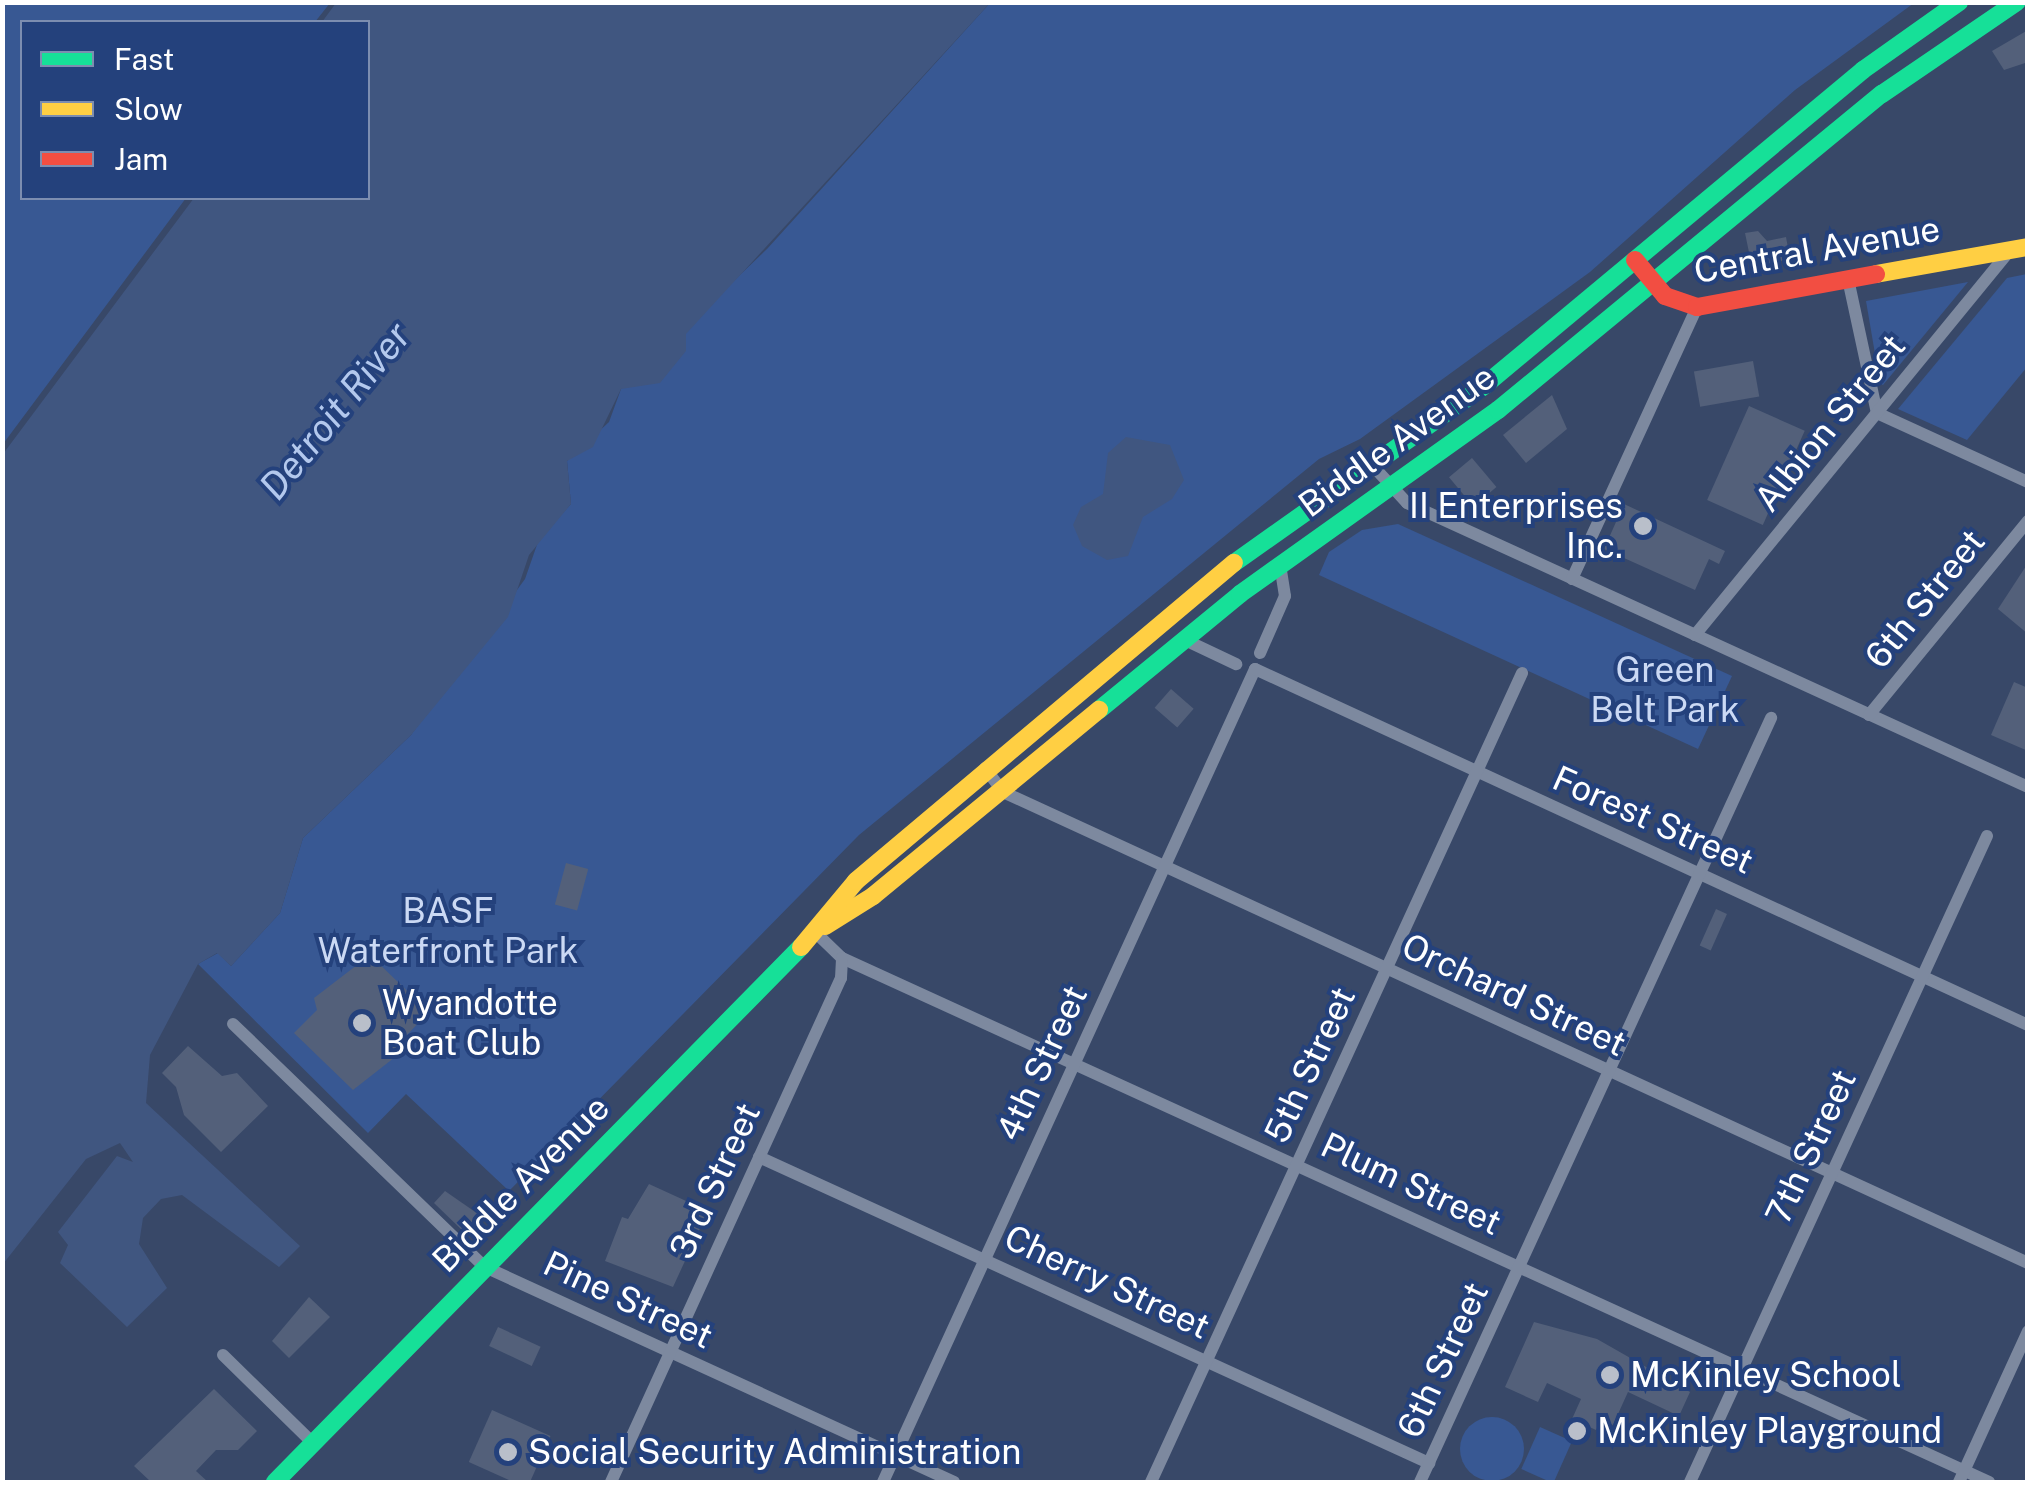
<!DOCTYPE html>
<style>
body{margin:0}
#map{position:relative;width:2030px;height:1485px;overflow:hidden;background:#384868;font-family:"Public Sans",sans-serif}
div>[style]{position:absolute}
.green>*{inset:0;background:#385893;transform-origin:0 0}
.round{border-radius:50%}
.water>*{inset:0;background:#405680}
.building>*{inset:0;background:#53607a;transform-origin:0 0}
.street>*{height:12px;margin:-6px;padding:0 6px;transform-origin:6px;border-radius:6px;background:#7d899f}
.fast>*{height:18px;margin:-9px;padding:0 9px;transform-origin:9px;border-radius:9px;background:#16e098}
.slow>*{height:18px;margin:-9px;padding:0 9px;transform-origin:9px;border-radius:9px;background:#ffcf43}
.jam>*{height:18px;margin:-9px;padding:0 9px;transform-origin:9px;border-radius:9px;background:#f24e42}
.dots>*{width:28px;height:28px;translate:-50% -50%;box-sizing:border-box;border:5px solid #24417c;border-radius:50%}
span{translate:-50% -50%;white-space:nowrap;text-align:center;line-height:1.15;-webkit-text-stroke:8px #24417c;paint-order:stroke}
.street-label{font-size:35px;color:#fff}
.poi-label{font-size:35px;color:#fff}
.right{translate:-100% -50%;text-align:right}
.left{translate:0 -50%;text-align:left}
.park-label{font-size:35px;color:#cbd9f4}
.water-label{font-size:38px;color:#b3c8ed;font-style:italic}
.frame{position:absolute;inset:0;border:5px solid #fff;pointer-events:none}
.legend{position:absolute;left:20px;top:20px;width:350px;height:180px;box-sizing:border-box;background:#24417c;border:2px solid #7c8db0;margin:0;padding:12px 18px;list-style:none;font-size:30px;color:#fff}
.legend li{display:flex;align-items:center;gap:20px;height:50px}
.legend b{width:50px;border:2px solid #7c8db0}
</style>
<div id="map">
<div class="green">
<i style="clip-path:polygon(3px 2px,330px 3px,315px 22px,22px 22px,22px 198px,186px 198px,3px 444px)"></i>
<i style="clip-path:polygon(990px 3px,1914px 3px,1795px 90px,1590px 272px,1360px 439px,1319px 459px,859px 835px,509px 1191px,406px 1094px,368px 1133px,198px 964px,218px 953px,231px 966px,280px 913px,303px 838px,411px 735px,525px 579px,539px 539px,571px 504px,567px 461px,609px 422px,621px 389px,767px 249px)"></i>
<i style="clip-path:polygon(2027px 274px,2027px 367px,1967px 440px,1898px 409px,2007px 278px)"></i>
<i style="clip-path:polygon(1968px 282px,1883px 385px,1880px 383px,1866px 301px)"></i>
<i style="clip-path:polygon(1398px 524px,1732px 676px,1698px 749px,1319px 575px,1329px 552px,1362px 530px)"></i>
<i class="round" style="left:1460px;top:1417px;width:64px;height:64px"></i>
<i style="left:1540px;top:1427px;width:35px;height:46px;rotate:24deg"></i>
</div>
<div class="water">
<i style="clip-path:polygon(336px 3px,990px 3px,686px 334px,686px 351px,660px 383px,621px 389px,593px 447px,567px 461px,571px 504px,529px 555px,508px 617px,411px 735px,303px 838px,280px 913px,231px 966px,217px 953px,198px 964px,150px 1055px,146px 1103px,300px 1246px,279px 1267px,182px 1195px,161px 1199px,143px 1218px,139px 1244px,167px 1288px,127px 1327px,60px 1263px,68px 1245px,58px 1232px,117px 1156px,133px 1162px,120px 1143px,86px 1159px,3px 1264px,3px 454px,194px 198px,368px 198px,368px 22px,322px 22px)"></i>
<i style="clip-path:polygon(1126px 437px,1170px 445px,1184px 480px,1172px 499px,1143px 517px,1128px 556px,1107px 560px,1082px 546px,1073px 525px,1081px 507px,1103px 494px,1108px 453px)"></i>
</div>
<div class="building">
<i style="clip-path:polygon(2028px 30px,2028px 62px,2004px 70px,1992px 51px)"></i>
<i style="clip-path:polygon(1758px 231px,1767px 241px,1786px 237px,1790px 259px,1752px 267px,1745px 233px)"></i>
<i style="left:1753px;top:361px;width:36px;height:60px;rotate:80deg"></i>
<i style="clip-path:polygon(1552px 395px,1567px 429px,1526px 463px,1503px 435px)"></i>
<i style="left:1749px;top:406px;width:61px;height:103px;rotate:24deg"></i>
<i style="left:1472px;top:458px;width:38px;height:30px;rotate:50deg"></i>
<i style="clip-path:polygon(1624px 504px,1725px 551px,1719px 564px,1709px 559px,1695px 590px,1604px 549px)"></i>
<i style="clip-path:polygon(2028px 563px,2028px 634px,1998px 609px)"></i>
<i style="clip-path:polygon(2014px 682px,2028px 688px,2028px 751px,1991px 735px)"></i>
<i style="left:1171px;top:689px;width:30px;height:25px;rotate:41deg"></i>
<i style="left:566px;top:863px;width:23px;height:43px;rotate:15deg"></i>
<i style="left:1716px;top:909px;width:12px;height:40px;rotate:24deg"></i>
<i style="clip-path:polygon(370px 955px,429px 1012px,406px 1036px,413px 1043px,353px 1090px,294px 1033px,317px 1010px,314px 998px)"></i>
<i style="clip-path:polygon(188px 1046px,222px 1076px,237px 1073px,268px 1106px,221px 1152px,184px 1115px,176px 1087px,162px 1073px)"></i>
<i style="clip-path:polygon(649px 1184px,708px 1211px,673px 1287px,605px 1261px,622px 1217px,628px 1219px)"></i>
<i style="clip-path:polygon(445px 1191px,481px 1216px,465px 1233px,434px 1203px)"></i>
<i style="clip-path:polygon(309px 1297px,330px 1317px,289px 1358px,272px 1341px)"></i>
<i style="clip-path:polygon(1534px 1322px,1597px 1339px,1690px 1392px,1679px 1416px,1628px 1392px,1613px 1425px,1601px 1419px,1596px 1430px,1572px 1419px,1581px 1399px,1547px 1383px,1538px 1402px,1505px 1387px)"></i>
<i style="left:498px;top:1327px;width:47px;height:21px;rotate:25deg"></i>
<i style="clip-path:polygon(214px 1389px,257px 1431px,238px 1450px,216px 1450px,196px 1471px,208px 1482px,151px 1482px,134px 1466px)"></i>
<i style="left:492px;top:1410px;width:64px;height:57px;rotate:24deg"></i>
</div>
<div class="street">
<i style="left:1848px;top:279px;width:137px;rotate:77.8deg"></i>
<i style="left:1877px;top:413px;width:166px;rotate:24.6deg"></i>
<i style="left:1373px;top:466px;width:50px;rotate:47.4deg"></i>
<i style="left:1407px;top:503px;width:683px;rotate:24.58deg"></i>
<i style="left:1572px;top:579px;width:299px;rotate:-65.3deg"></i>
<i style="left:1695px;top:635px;width:497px;rotate:-50.7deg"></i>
<i style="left:1183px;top:639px;width:59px;rotate:25.3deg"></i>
<i style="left:1260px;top:653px;width:62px;rotate:-66.3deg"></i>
<i style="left:1285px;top:596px;width:31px;rotate:-99deg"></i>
<i style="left:1869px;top:715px;width:251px;rotate:-50.7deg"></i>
<i style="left:985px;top:768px;width:30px;rotate:53deg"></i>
<i style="left:1003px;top:792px;width:1128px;rotate:24.68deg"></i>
<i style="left:815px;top:932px;width:37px;rotate:44deg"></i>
<i style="left:842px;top:958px;width:1261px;rotate:24.55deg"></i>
<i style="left:233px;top:1024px;width:350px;rotate:44deg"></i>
<i style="left:485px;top:1267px;width:516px;rotate:24.63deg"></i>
<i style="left:759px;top:1157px;width:737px;rotate:24.55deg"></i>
<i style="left:223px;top:1355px;width:126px;rotate:44.4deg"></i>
<i style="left:611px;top:1482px;width:554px;rotate:-65.47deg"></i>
<i style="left:841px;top:978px;width:20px;rotate:-87deg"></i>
<i style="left:883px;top:1482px;width:894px;rotate:-65.41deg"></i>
<i style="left:1255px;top:669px;width:851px;rotate:24.73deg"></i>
<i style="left:1151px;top:1482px;width:890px;rotate:-65.36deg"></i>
<i style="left:1420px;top:1482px;width:841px;rotate:-65.32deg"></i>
<i style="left:1690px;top:1482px;width:711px;rotate:-65.31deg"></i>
<i style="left:1959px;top:1482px;width:166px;rotate:-65.4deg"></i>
</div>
<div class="fast">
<i style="left:1234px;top:563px;width:308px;rotate:-35.3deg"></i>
<i style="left:1485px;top:385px;width:492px;rotate:-39.8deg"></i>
<i style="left:1863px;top:70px;width:118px;rotate:-35.3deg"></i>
<i style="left:1099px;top:710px;width:183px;rotate:-39.4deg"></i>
<i style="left:1240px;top:594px;width:317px;rotate:-35.5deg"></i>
<i style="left:1498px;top:410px;width:497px;rotate:-39.5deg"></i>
<i style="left:1882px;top:94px;width:163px;rotate:-34.3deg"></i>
<i style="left:275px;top:1482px;width:750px;rotate:-45.49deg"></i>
</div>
<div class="slow">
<i style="left:1876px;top:274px;width:154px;rotate:-10.1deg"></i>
<i style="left:825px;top:926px;width:57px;rotate:-32deg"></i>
<i style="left:873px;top:896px;width:293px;rotate:-39.5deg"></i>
<i style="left:801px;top:947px;width:86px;rotate:-50.2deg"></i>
<i style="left:856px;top:881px;width:494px;rotate:-40.1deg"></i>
</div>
<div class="jam">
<i style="left:1635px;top:260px;width:47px;rotate:50.2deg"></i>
<i style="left:1665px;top:296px;width:34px;rotate:19deg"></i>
<i style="left:1697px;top:307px;width:182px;rotate:-10.4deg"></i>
</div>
<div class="dots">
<i style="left:1643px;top:526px;background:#b9bfca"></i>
<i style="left:362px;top:1023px;background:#b9bfca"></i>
<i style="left:1610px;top:1375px;background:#b9bfca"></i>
<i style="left:1577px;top:1431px;background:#b9bfca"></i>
<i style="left:508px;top:1452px;background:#b9bfca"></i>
</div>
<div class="street-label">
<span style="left:1817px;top:250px;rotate:-10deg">Central Avenue</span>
<span style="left:1830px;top:423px;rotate:-51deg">Albion Street</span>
<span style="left:1397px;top:441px;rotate:-36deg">Biddle Avenue</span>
<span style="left:1925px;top:599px;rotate:-51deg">6th Street</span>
<span style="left:1653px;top:820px;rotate:24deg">Forest Street</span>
<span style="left:1514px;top:995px;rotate:25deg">Orchard Street</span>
<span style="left:1042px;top:1063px;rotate:-65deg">4th Street</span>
<span style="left:1310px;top:1065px;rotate:-65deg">5th Street</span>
<span style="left:1811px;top:1147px;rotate:-65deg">7th Street</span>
<span style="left:715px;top:1181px;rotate:-65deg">3rd Street</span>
<span style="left:521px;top:1184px;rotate:-45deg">Biddle Avenue</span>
<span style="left:1411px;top:1184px;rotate:25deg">Plum Street</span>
<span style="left:1107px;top:1282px;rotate:25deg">Cherry Street</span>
<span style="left:628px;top:1300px;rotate:25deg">Pine Street</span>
<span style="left:1443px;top:1360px;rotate:-65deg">6th Street</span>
</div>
<div class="poi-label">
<span class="right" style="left:1623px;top:526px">II Enterprises<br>Inc.</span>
<span class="left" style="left:382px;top:1023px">Wyandotte<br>Boat Club</span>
<span class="left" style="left:1630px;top:1375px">McKinley School</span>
<span class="left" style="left:1597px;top:1431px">McKinley Playground</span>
<span class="left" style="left:528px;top:1452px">Social Security Administration</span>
</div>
<div class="park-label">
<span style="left:1665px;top:690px">Green<br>Belt Park</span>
<span style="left:448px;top:931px">BASF<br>Waterfront Park</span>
</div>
<div class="water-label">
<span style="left:335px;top:411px;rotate:-51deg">Detroit River</span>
</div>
<div class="frame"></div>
<ul class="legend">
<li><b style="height:12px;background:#16e098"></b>Fast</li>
<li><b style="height:12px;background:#ffcf43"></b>Slow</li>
<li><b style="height:12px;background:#f24e42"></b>Jam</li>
</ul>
</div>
